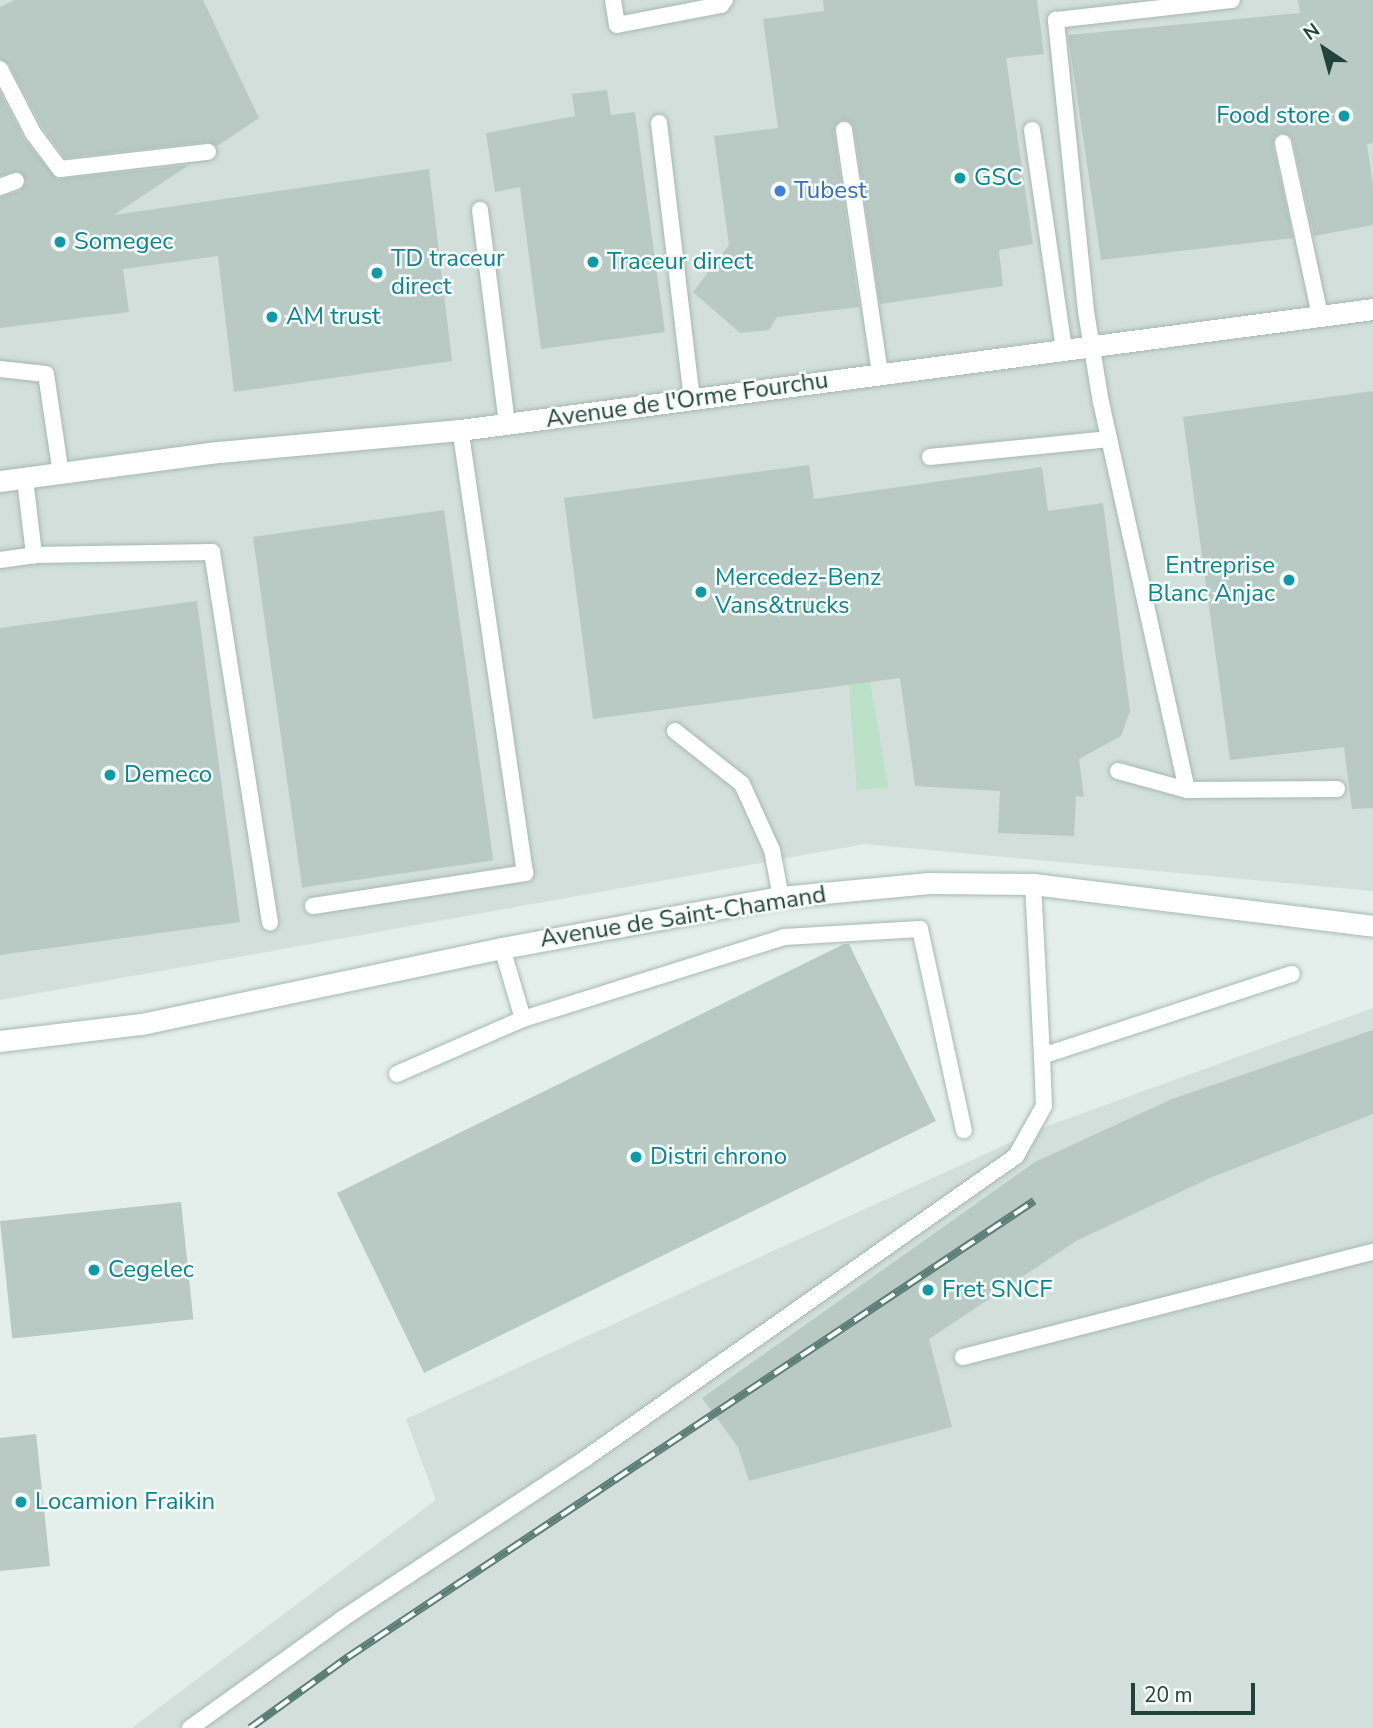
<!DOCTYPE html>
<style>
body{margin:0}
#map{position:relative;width:1373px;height:1728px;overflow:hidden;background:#e4efeb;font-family:"Nunito Sans",sans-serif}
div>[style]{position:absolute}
.built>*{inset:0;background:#d2dfda}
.green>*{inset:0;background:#bce1c9}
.building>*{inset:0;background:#b9cac4;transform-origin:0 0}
.roads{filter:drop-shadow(0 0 2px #a6b8b3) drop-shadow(0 0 2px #a6b8b3)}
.lane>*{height:16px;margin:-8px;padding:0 8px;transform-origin:8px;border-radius:8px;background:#fff}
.street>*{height:21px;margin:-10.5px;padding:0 10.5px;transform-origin:10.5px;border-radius:10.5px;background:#fff}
.rail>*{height:8px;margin-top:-4px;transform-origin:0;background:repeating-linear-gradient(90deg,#f6fbf8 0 16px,#5d7e77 0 32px);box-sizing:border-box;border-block:2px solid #5d7e77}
.dots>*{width:19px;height:19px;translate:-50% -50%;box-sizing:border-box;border:4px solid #f6fbf8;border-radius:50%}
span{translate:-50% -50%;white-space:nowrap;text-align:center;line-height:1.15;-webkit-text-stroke:5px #f6fbf8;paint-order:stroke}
.culture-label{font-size:24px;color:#0d838f}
.right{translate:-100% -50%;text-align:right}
.left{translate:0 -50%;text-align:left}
.shop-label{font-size:24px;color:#366cbe}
.street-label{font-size:24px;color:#22433c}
.north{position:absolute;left:1289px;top:14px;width:70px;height:70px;-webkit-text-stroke:5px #f6fbf8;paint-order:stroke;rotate:324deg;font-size:19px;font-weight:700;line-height:28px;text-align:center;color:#22433c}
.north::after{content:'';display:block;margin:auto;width:24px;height:32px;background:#22433c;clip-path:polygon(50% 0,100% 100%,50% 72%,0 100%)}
.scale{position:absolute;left:1131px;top:1683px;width:124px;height:32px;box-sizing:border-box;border:4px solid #22433c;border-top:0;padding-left:9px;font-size:21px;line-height:24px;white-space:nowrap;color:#22433c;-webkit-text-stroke:5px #f6fbf8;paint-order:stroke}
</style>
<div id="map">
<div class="built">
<i style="clip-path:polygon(0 0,1373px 0,1373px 891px,865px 844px,0 1000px)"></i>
<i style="clip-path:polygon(1373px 1008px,1373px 1728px,132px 1728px,436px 1500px,406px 1419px,1042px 1128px)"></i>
</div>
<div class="green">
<i style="clip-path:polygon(844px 527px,888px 787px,857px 790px,848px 675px)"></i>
</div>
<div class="building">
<i style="clip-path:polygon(15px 0,203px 0,259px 118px,217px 146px,207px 142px,65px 158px,42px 127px,9px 64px,0 59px,0 7px)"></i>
<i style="clip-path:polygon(823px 0,1037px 0,1044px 54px,1006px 58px,1033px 244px,999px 250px,1003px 286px,880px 304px,854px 128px,848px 121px,842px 120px,835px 126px,834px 132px,859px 307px,777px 317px,769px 330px,740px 333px,693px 292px,729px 245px,714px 136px,778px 128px,763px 19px,824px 11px)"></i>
<i style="clip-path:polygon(1298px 0,1373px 0,1373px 143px,1367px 144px,1373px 187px,1373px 225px,1314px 236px,1293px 141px,1290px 136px,1281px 133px,1276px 136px,1273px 145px,1293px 238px,1101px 260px,1068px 35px,1300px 13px)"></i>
<i style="clip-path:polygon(607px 90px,611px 115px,635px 112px,665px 332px,541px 349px,520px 187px,495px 192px,486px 133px,575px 116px,572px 94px)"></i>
<i style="clip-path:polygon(0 92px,24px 139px,57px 179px,189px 165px,114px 215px,429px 169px,452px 361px,234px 392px,218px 256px,123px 269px,129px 312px,0 328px,0 197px,20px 191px,26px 182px,18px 171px,0 176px)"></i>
<i style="clip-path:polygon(1373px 391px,1373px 808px,1352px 809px,1344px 747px,1230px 760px,1183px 417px)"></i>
<i style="clip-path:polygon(809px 465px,814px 499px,1042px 467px,1048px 511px,1103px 503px,1130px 711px,1121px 736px,1079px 759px,1084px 797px,1076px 796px,1074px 836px,998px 833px,1000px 791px,915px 786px,900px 678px,593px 719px,564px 498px)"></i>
<i style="left:444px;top:510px;width:354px;height:193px;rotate:82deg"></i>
<i style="clip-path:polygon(197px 601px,240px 922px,0 955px,0 628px)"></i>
<i style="clip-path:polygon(844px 944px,849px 944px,936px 1121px,424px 1373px,337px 1193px)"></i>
<i style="clip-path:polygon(1373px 1030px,1373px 1114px,1210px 1178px,1076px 1241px,929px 1339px,952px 1427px,749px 1481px,738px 1447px,702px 1398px,1035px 1162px,1172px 1099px)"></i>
<i style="left:181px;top:1202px;width:118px;height:182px;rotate:84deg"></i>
<i style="clip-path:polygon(36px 1434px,50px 1566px,0 1571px,0 1438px)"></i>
</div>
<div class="roads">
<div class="lane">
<i style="left:613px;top:0;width:25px;rotate:81deg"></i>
<i style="left:617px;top:25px;width:106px;rotate:-10.9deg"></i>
<i style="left:721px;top:5px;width:6px;rotate:-51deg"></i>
<i style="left:0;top:69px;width:72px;rotate:62.7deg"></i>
<i style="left:33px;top:133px;width:45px;rotate:53.1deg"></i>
<i style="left:60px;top:169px;width:149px;rotate:-6.6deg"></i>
<i style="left:659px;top:123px;width:278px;rotate:83.2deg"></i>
<i style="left:844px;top:130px;width:247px;rotate:81.6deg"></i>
<i style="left:1032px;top:130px;width:222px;rotate:81.7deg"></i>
<i style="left:1283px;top:143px;width:177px;rotate:77.9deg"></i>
<i style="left:0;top:187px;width:17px;rotate:-21deg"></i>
<i style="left:480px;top:210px;width:216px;rotate:82.8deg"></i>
<i style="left:0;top:369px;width:46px;rotate:6.2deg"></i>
<i style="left:46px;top:374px;width:101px;rotate:81.5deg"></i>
<i style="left:930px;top:457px;width:180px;rotate:-5.7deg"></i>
<i style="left:25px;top:479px;width:77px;rotate:83.2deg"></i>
<i style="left:34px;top:555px;width:178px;rotate:-1deg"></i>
<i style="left:212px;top:552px;width:375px;rotate:81.1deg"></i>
<i style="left:0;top:560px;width:34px;rotate:-8deg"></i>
<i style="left:675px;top:731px;width:85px;rotate:38.3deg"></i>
<i style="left:742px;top:784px;width:72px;rotate:65.6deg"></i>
<i style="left:772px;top:850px;width:48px;rotate:79.2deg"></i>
<i style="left:1118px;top:771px;width:72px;rotate:15.4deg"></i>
<i style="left:1187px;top:790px;width:396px;rotate:-102.5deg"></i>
<i style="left:1101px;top:403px;width:93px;rotate:-99.3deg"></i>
<i style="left:1086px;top:311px;width:293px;rotate:-95.9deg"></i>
<i style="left:1056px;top:20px;width:177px;rotate:-6.5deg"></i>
<i style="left:1187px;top:790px;width:150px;rotate:-0.4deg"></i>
<i style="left:1033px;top:884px;width:172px;rotate:87deg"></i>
<i style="left:1042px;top:1056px;width:263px;rotate:-18.2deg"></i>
<i style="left:313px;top:906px;width:215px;rotate:-8.8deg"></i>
<i style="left:525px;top:873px;width:448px;rotate:-98.3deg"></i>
<i style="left:502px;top:948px;width:74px;rotate:73.5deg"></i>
<i style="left:523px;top:1019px;width:274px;rotate:-17.4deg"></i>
<i style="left:784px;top:937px;width:136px;rotate:-3.4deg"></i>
<i style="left:920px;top:929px;width:206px;rotate:77.7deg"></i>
<i style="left:397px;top:1074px;width:137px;rotate:-23.6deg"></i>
<i style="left:963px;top:1357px;width:423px;rotate:-14.4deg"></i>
<i style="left:190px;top:1728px;width:187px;rotate:-35.6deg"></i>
<i style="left:342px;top:1619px;width:292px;rotate:-33.4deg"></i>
<i style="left:586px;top:1458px;width:525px;rotate:-35.08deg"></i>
<i style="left:1016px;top:1156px;width:57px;rotate:-60.8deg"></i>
<i style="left:1044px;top:1106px;width:50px;rotate:-92.3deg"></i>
</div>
<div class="street">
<i style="left:0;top:481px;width:220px;rotate:-7.6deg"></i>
<i style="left:218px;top:452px;width:243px;rotate:-5.2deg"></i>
<i style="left:460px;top:430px;width:921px;rotate:-7.55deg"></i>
<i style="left:0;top:1041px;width:142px;rotate:-6.9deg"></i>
<i style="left:141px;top:1024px;width:369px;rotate:-11.9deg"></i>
<i style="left:502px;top:948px;width:284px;rotate:-10.4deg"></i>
<i style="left:781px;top:897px;width:149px;rotate:-5.4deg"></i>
<i style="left:929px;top:883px;width:104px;rotate:0.6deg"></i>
<i style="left:1033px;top:884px;width:343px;rotate:7deg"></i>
</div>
</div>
<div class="rail">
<i style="left:250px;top:1728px;width:121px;rotate:-35.9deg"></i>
<i style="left:348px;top:1657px;width:824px;rotate:-33.61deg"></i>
</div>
<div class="dots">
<i style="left:1344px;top:116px;background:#0f9aa8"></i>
<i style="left:960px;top:178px;background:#0f9aa8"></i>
<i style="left:780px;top:191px;background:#3f7fe0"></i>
<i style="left:60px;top:242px;background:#0f9aa8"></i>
<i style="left:593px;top:262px;background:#0f9aa8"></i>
<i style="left:377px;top:273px;background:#0f9aa8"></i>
<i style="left:272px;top:317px;background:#0f9aa8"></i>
<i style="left:1289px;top:580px;background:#0f9aa8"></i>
<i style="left:701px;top:592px;background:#0f9aa8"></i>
<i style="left:110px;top:775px;background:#0f9aa8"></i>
<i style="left:636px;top:1157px;background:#0f9aa8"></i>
<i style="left:94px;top:1270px;background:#0f9aa8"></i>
<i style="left:928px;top:1290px;background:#0f9aa8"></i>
<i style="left:21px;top:1502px;background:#0f9aa8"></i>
</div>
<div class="culture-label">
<span class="right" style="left:1330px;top:116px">Food store</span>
<span class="left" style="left:974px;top:178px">GSC</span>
<span class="left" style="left:74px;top:242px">Somegec</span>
<span class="left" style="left:391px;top:273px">TD traceur<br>direct</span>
<span class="left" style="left:607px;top:262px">Traceur direct</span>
<span class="left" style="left:286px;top:317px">AM trust</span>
<span class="right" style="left:1275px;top:580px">Entreprise<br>Blanc Anjac</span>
<span class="left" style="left:715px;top:592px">Mercedez-Benz<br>Vans&amp;trucks</span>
<span class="left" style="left:124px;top:775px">Demeco</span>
<span class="left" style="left:650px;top:1157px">Distri chrono</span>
<span class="left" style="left:108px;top:1270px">Cegelec</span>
<span class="left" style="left:942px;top:1290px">Fret SNCF</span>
<span class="left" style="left:35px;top:1502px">Locamion Fraikin</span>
</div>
<div class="shop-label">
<span class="left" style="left:794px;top:191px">Tubest</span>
</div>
<div class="street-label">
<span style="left:687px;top:400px;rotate:-8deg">Avenue de l'Orme Fourchu</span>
<span style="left:683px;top:917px;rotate:-9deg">Avenue de Saint-Chamand</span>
</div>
<div class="north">N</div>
<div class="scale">20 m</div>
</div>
